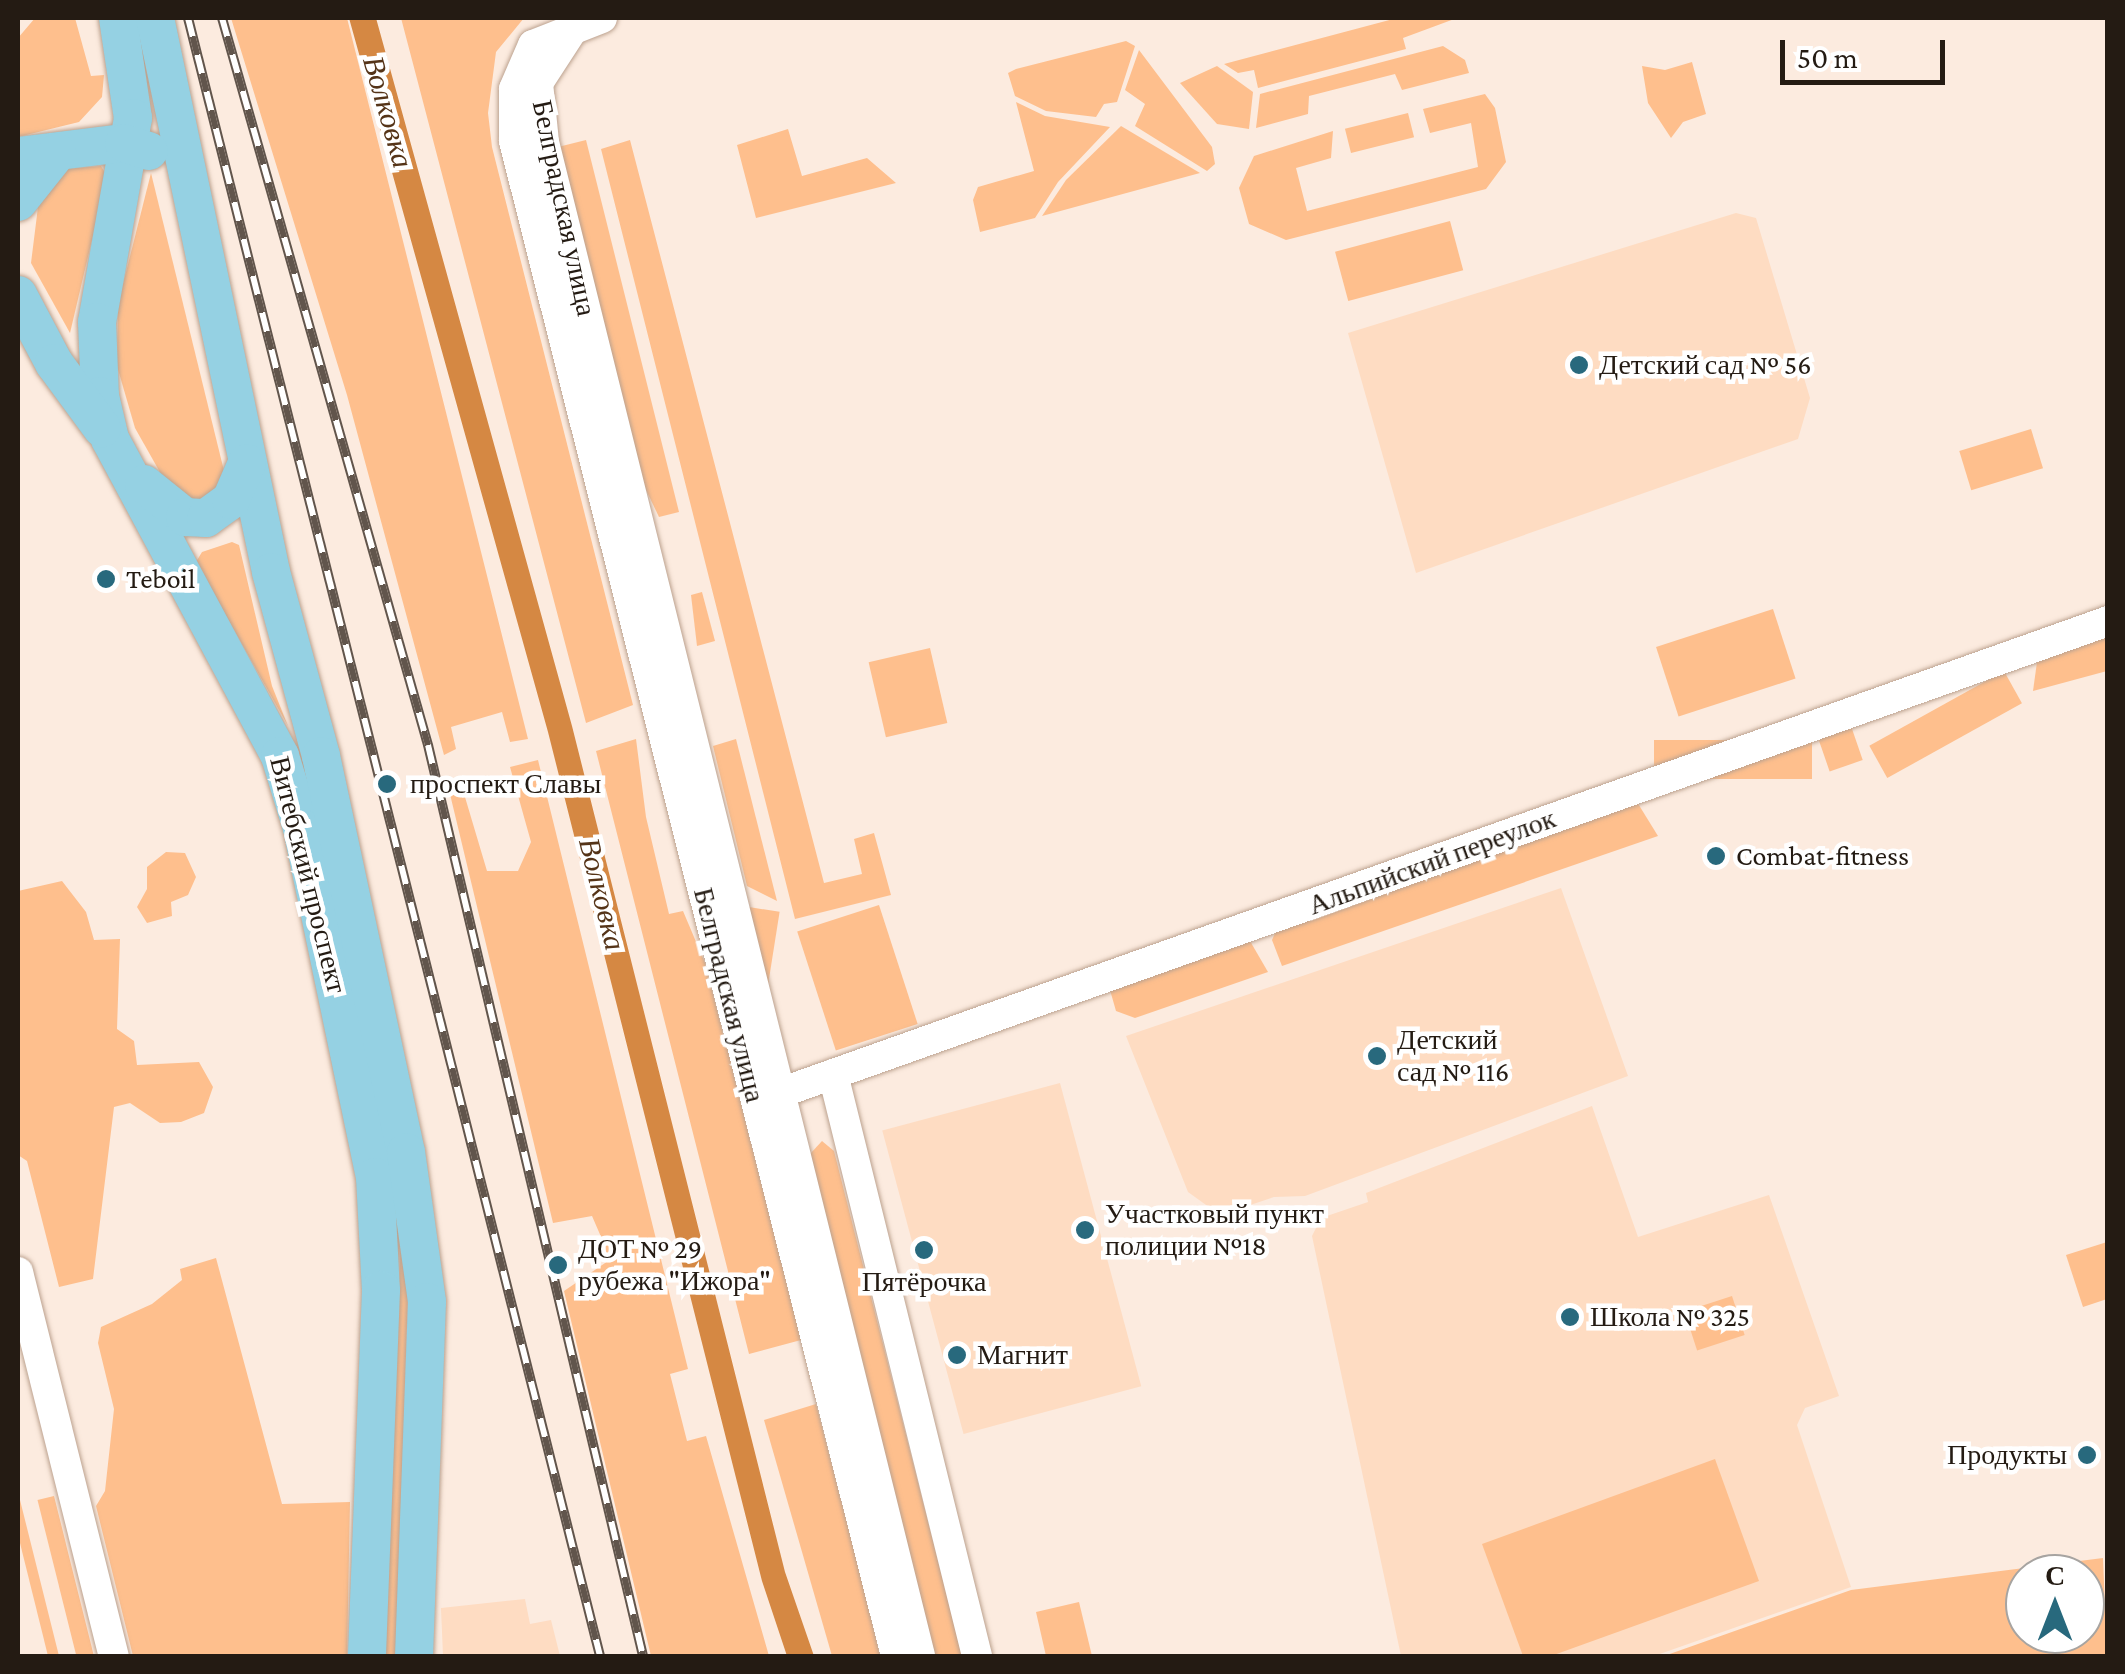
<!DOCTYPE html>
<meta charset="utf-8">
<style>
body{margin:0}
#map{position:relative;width:2125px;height:1674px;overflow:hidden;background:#fcebdf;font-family:"Crimson Pro",serif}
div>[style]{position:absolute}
.built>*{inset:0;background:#fedcc2;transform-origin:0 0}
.green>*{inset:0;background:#febf8d;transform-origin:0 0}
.water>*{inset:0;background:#d58843}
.roads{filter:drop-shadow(0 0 2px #bca28f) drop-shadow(0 0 2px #bca28f)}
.minor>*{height:30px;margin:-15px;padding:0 15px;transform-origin:15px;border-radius:15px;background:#fff}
.major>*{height:38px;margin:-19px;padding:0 19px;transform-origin:19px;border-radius:19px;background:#95d1e3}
.rail>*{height:10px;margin-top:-5px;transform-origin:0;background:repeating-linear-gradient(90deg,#fff 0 19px,#61554c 0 38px);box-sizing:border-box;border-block:2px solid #61554c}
.dots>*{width:28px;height:28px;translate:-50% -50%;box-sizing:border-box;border:5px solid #fff;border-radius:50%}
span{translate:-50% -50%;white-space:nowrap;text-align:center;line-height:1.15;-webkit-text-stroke:9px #fff;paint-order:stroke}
.street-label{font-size:28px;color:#241b13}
.poi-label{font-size:28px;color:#241b13}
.left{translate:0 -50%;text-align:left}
.right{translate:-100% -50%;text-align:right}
.water-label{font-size:30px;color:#553418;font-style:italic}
.frame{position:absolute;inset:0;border:20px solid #241b13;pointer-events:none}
.north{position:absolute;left:2005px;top:1554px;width:100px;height:100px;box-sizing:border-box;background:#fff;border:2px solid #a7a4a1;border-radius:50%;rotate:0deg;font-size:28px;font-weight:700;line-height:40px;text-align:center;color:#241b13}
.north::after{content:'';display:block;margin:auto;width:35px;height:45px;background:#28697d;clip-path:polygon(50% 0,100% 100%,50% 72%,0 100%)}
.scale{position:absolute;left:1780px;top:40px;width:165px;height:45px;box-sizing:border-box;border:5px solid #241b13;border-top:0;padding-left:12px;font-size:30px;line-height:35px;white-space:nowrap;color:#241b13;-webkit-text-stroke:8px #fff;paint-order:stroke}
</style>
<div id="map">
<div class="built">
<i style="clip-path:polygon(1736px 213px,1756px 218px,1810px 398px,1798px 439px,1416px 573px,1348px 333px)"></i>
<i style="clip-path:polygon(1561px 888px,1628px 1076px,1305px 1196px,1274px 1197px,1220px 1215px,1188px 1192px,1126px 1036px)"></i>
<i style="left:1060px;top:1083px;width:314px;height:184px;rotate:75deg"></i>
<i style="clip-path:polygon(1592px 1106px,1638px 1237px,1769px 1195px,1839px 1396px,1805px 1408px,1797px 1425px,1851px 1587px,1654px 1656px,1401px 1656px,1312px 1236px,1321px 1218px,1368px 1202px,1366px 1193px)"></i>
<i style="clip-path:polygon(525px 1599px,530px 1624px,551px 1620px,560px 1656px,443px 1656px,441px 1608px)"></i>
</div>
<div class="green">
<i style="clip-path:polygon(35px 18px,75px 18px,91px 76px,104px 75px,102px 97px,79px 122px,18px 137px,18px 38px)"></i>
<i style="clip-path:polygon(231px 18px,347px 18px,528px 739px,510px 742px,502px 712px,451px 727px,456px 749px,444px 755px,347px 395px)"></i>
<i style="clip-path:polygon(401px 18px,524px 18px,496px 52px,488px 113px,492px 147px,633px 705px,586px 723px)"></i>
<i style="clip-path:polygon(1397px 18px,1457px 18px,1403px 38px,1406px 49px,1258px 88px,1254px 70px,1238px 73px,1224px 64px)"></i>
<i style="clip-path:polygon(1126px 41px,1135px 46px,1117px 102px,1104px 104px,1096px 117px,1046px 111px,1015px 96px,1008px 73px,1016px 69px)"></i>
<i style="clip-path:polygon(1443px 46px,1465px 60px,1469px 73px,1402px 90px,1395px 74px,1309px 96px,1308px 114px,1256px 128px,1260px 94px)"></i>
<i style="clip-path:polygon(1139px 50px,1212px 147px,1215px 164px,1207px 171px,1135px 126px,1145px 104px,1125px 90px)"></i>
<i style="clip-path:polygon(1692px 62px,1706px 114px,1683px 122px,1671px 138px,1648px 103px,1642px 66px,1665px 70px)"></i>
<i style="clip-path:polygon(1217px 66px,1253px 92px,1249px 129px,1217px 124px,1180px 83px)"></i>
<i style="clip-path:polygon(1485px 94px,1495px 108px,1506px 162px,1486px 189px,1286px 240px,1249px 224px,1239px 188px,1254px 156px,1333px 131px,1331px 158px,1296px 168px,1307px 211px,1478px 167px,1471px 123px,1430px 133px,1423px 109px)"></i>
<i style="clip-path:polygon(1016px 102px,1045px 116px,1110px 127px,1058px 182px,1035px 218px,980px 232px,973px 200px,978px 187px,1034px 171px)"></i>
<i style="left:1408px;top:113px;width:25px;height:65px;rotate:76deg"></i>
<i style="clip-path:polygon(1121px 126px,1200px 173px,1042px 216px,1066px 180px)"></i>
<i style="clip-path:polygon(788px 129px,802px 176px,867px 158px,896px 183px,756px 218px,737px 145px)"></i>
<i style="clip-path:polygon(586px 140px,679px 512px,659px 517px,636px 469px,554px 148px)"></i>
<i style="clip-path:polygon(630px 140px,824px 883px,862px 874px,854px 839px,874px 833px,891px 895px,795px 919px,601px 149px)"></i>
<i style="clip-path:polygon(101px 166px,107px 176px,70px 333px,31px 263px,38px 207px,66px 169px)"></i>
<i style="clip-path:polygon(151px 173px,225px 475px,209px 509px,170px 490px,135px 428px,117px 366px,118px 304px)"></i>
<i style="left:1450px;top:221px;width:51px;height:119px;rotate:75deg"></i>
<i style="left:2031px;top:429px;width:41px;height:75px;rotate:73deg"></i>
<i style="clip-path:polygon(232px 542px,239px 545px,272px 686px,288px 726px,196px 562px,202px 552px)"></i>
<i style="clip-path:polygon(702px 592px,715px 641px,697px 646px,691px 595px)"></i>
<i style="left:1773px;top:609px;width:73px;height:123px;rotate:72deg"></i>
<i style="clip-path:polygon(2107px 634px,2107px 671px,2033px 691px,2037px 662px)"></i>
<i style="left:930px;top:648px;width:77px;height:63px;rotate:77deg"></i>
<i style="left:2004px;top:671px;width:37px;height:154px;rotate:61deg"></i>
<i style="left:1851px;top:726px;width:36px;height:35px;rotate:71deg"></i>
<i style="clip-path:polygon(636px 739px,646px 817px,669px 914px,683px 911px,705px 963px,801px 1340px,749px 1354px,596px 751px)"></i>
<i style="clip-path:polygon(736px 739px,777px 901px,747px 886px,713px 746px)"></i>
<i style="left:1812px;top:740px;width:39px;height:158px;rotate:90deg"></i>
<i style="clip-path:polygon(538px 760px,688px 1369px,670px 1374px,687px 1441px,706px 1436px,769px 1656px,651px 1656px,564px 1291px,608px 1261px,605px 1246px,592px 1216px,553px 1223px,449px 790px,462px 787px,487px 871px,518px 871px,531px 842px,510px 767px)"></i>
<i style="clip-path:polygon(1637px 802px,1658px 836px,1282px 966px,1272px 940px,1276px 931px)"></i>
<i style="clip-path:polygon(166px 852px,185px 853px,196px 877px,188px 895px,171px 902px,172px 916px,147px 923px,137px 907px,147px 889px,147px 867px)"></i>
<i style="clip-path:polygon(62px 881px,86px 912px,94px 940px,120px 939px,117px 1029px,134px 1041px,137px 1065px,199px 1062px,213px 1087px,204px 1113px,181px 1122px,160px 1123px,130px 1103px,114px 1107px,93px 1279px,59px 1287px,27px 1161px,18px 1155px,18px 891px)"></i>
<i style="left:879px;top:905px;width:125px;height:86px;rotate:72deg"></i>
<i style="left:749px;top:907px;width:31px;height:166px;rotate:9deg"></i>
<i style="clip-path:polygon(1250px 941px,1268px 972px,1135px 1018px,1116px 1011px,1110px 990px)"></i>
<i style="clip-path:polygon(822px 1141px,834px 1151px,962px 1656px,935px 1656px,810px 1154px)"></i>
<i style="clip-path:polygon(401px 1238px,408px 1291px,396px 1656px,383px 1656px)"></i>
<i style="clip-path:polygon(2107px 1242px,2107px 1299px,2083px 1307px,2066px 1255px)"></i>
<i style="clip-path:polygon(216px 1258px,282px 1504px,350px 1502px,347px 1656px,133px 1656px,96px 1506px,105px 1491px,114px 1409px,98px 1343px,101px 1327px,152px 1304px,182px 1280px,180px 1269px)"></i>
<i style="left:1732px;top:1296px;width:41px;height:50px;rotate:72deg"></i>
<i style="clip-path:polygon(816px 1404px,862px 1581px,880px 1656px,832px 1656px,764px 1420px)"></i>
<i style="clip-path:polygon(1715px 1459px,1759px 1581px,1551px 1656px,1523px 1656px,1482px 1544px)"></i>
<i style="clip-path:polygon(18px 1492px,59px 1656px,48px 1656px,18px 1535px)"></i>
<i style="left:54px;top:1496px;width:165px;height:17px;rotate:76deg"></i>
<i style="clip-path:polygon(evenodd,2103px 1558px,2107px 1656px,1664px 1656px,1851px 1590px,2103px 1558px,2025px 1574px,2085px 1574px,2085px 1634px,2025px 1634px,2025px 1574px)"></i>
<i style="clip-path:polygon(1079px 1602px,1092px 1656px,1046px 1656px,1036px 1612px)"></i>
</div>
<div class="water">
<i style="clip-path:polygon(349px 18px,376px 18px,572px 726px,785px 1572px,814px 1656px,787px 1656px,762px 1581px,548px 732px)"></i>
</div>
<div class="roads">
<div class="minor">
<i style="left:602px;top:18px;width:74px;rotate:158.6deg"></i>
<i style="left:533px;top:45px;width:48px;rotate:113.4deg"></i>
<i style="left:514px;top:89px;width:52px;rotate:90deg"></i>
<i style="left:514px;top:141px;width:1562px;rotate:75.85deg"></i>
<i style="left:575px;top:26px;width:68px;rotate:123deg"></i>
<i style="left:538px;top:83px;width:59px;rotate:84.2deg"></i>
<i style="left:544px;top:142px;width:1560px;rotate:76.05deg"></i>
<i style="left:833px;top:1074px;width:600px;rotate:76.1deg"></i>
<i style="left:763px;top:1099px;width:1427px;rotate:-19.56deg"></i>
<i style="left:18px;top:1272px;width:396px;rotate:76deg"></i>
</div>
<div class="major">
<i style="left:118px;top:18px;width:101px;rotate:81.5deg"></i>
<i style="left:133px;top:118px;width:207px;rotate:100deg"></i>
<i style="left:97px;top:322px;width:74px;rotate:87.7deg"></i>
<i style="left:100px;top:396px;width:44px;rotate:76.9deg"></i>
<i style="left:110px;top:439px;width:360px;rotate:61.8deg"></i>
<i style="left:280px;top:756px;width:75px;rotate:73deg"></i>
<i style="left:302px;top:828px;width:357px;rotate:78.2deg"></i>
<i style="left:375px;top:1177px;width:113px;rotate:87deg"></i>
<i style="left:381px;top:1290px;width:366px;rotate:92.2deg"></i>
<i style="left:155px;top:18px;width:566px;rotate:78.17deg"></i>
<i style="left:271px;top:572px;width:191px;rotate:74.8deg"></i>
<i style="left:321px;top:756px;width:405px;rotate:77.9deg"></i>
<i style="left:406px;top:1152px;width:151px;rotate:82deg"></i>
<i style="left:427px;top:1302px;width:354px;rotate:92.1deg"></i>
<i style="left:18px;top:156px;width:107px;rotate:-7deg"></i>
<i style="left:124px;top:143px;width:26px;rotate:18deg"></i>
<i style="left:18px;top:202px;width:63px;rotate:-51.5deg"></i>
<i style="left:18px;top:295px;width:77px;rotate:62.1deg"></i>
<i style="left:54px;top:363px;width:81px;rotate:53.6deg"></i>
<i style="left:144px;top:484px;width:53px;rotate:38.8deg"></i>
<i style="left:185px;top:517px;width:21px;rotate:3deg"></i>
<i style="left:206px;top:518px;width:31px;rotate:-36deg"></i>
<i style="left:231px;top:500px;width:40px;rotate:-66.6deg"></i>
</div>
</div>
<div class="rail">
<i style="left:188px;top:18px;width:1689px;rotate:75.88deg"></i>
<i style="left:222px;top:18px;width:756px;rotate:74.18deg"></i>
<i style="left:428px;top:745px;width:936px;rotate:76.72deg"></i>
</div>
<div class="dots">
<i style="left:1579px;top:365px;background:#28697d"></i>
<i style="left:106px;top:579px;background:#28697d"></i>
<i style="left:387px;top:784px;background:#28697d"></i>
<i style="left:1716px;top:856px;background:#28697d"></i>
<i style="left:1377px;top:1056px;background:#28697d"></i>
<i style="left:1085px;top:1230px;background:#28697d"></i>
<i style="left:924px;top:1250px;background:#28697d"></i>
<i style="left:558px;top:1265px;background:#28697d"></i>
<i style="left:1570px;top:1317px;background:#28697d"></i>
<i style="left:957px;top:1355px;background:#28697d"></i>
<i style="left:2087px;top:1455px;background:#28697d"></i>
</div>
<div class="street-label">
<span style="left:564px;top:208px;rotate:78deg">Белградская улица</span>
<span style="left:1432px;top:862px;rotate:-20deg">Альпийский переулок</span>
<span style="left:308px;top:875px;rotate:76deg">Витебский проспект</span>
<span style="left:729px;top:995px;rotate:76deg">Белградская улица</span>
</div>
<div class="poi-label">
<span class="left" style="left:1599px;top:365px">Детский сад № 56</span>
<span class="left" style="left:126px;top:579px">Teboil</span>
<span class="left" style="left:410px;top:784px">проспект Славы</span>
<span class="left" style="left:1736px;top:856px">Combat-fitness</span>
<span class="left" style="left:1397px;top:1056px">Детский<br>сад № 116</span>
<span class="left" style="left:1105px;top:1230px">Участковый пункт<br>полиции №18</span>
<span class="left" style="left:578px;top:1265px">ДОТ № 29<br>рубежа "Ижора"</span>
<span style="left:924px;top:1282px">Пятёрочка</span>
<span class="left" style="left:1590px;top:1317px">Школа № 325</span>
<span class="left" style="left:977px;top:1355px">Магнит</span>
<span class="right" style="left:2067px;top:1455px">Продукты</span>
</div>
<div class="water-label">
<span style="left:388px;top:112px;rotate:74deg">Волковка</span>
<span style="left:602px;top:894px;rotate:76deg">Волковка</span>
</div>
<div class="frame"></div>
<div class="north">С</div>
<div class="scale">50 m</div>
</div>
